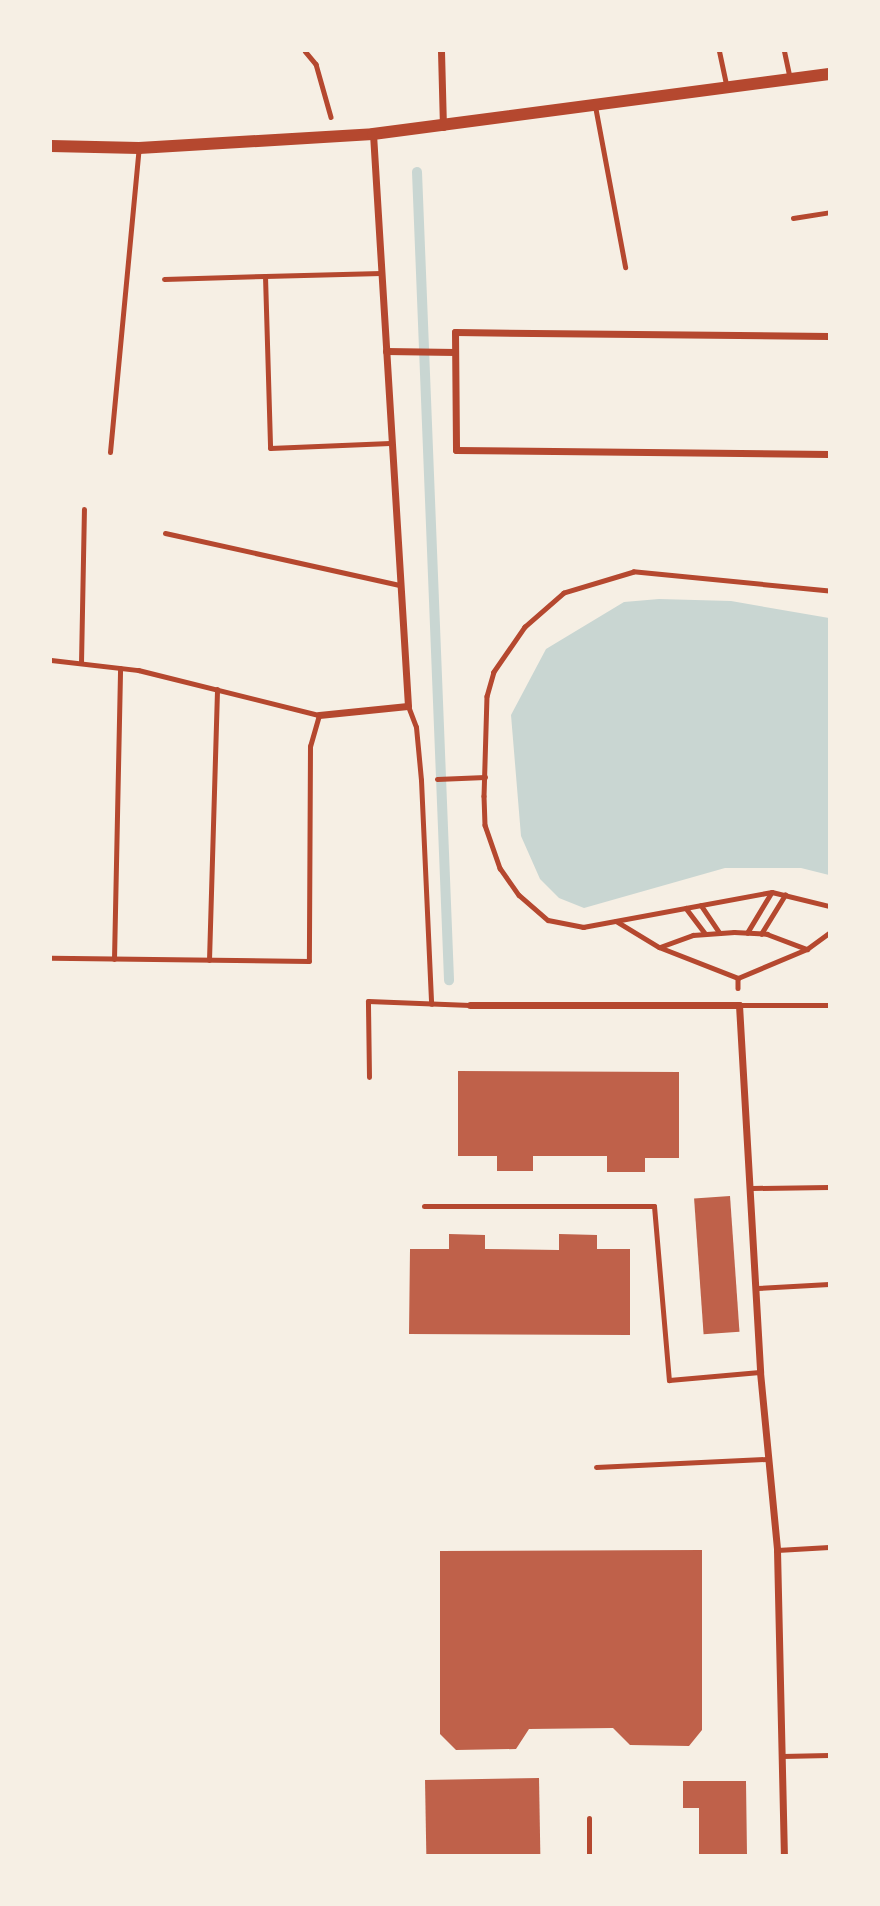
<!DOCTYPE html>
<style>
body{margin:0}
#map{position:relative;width:880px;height:1906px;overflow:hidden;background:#f6efe4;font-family:"Public Sans",sans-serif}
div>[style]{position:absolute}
.water>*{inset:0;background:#c9d6d2}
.stream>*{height:10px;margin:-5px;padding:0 5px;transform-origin:5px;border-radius:5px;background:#c9d6d2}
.building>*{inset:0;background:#bf614a;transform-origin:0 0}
.path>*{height:4.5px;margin:-2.25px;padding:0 2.25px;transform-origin:2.25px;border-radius:2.25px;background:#b5482f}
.service>*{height:5px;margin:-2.5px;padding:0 2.5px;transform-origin:2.5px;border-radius:2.5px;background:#b5482f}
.minor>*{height:7px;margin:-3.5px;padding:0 3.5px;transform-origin:3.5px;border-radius:3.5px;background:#b5482f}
.tertiary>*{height:12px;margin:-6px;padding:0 6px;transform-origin:6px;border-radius:6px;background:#b5482f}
span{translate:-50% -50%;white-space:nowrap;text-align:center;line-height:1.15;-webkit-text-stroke:7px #f6efe4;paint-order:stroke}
.frame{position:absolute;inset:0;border:52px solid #f6efe4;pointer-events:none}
</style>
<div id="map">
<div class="water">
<i style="clip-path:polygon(659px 599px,731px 601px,829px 618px,829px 875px,801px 868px,725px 868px,584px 908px,559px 898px,540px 879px,521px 836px,511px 715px,546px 649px,624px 602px)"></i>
</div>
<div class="stream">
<i style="left:417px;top:172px;width:809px;rotate:87.73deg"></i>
</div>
<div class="building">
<i style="clip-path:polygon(458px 1071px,679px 1072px,679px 1158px,645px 1158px,645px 1172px,607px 1172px,607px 1156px,533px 1156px,533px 1171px,497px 1171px,497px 1156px,458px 1156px)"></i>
<i style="left:730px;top:1196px;width:136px;height:36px;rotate:86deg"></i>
<i style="clip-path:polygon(449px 1234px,485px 1235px,485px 1249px,559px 1250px,559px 1234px,597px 1235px,597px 1249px,630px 1249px,630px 1335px,409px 1334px,410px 1249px,449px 1249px)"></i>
<i style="clip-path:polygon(702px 1550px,702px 1730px,689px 1746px,630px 1745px,613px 1728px,529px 1729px,516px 1749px,456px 1750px,440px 1734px,440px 1551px)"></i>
<i style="left:539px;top:1778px;width:77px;height:114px;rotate:89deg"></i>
<i style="clip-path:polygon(683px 1781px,746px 1781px,747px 1855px,699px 1855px,699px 1808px,683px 1808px)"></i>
</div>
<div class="path">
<i style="left:305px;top:51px;width:17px;rotate:50deg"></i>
<i style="left:316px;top:64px;width:55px;rotate:74.2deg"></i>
<i style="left:829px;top:591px;width:196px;rotate:-174.4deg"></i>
<i style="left:634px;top:572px;width:73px;rotate:163.3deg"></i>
<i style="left:564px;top:593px;width:52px;rotate:138.9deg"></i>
<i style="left:525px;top:627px;width:55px;rotate:124.6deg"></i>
<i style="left:494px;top:672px;width:25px;rotate:106deg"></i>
<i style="left:487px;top:696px;width:100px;rotate:91.7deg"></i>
<i style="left:484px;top:796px;width:29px;rotate:88deg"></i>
<i style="left:485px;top:825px;width:46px;rotate:70.8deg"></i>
<i style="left:500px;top:868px;width:33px;rotate:55deg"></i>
<i style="left:519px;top:895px;width:38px;rotate:41deg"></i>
<i style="left:548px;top:920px;width:36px;rotate:11deg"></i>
<i style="left:583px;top:927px;width:192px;rotate:-10.5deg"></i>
<i style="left:772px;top:892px;width:59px;rotate:13.8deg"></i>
<i style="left:437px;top:779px;width:48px;rotate:-2.4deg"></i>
<i style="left:701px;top:905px;width:32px;rotate:56deg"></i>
<i style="left:686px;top:908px;width:31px;rotate:53deg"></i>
<i style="left:616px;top:921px;width:50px;rotate:31.2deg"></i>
<i style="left:659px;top:947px;width:85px;rotate:21.4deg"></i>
<i style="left:738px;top:978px;width:10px;rotate:90deg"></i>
<i style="left:747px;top:933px;width:47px;rotate:-59deg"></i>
<i style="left:761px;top:934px;width:46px;rotate:-58.4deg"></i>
<i style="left:660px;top:947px;width:35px;rotate:-20deg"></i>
<i style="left:693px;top:935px;width:41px;rotate:-4.2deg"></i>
<i style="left:734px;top:932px;width:33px;rotate:3deg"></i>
<i style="left:767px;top:934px;width:43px;rotate:20.6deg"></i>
<i style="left:738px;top:978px;width:75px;rotate:-22.8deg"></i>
<i style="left:807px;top:949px;width:27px;rotate:-36deg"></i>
</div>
<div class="service">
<i style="left:719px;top:51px;width:35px;rotate:78deg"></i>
<i style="left:784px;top:51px;width:29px;rotate:78deg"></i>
<i style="left:595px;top:106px;width:164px;rotate:79.4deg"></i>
<i style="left:793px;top:218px;width:36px;rotate:-9deg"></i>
<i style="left:381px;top:273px;width:116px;rotate:178.5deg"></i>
<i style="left:265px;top:276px;width:172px;rotate:88.3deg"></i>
<i style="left:270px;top:448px;width:120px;rotate:-2.4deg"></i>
<i style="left:164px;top:279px;width:101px;rotate:-1.7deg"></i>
<i style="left:110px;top:452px;width:305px;rotate:-84.6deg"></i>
<i style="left:165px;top:533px;width:240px;rotate:12.5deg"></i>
<i style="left:51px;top:660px;width:88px;rotate:6.6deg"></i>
<i style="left:138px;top:670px;width:187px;rotate:14deg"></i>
<i style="left:319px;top:715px;width:32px;rotate:106deg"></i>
<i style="left:310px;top:746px;width:215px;rotate:90.3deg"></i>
<i style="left:309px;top:961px;width:258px;rotate:-179.3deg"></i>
<i style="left:81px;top:663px;width:154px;rotate:-88.9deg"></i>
<i style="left:408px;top:706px;width:22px;rotate:69deg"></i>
<i style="left:416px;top:727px;width:53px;rotate:84.6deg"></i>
<i style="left:421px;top:780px;width:224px;rotate:87.4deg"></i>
<i style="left:114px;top:959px;width:291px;rotate:-88.8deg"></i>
<i style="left:209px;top:960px;width:271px;rotate:-88.3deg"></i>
<i style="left:739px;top:1005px;width:90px"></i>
<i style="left:369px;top:1077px;width:76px;rotate:-90.8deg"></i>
<i style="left:368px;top:1001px;width:102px;rotate:2.2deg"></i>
<i style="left:752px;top:1188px;width:77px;rotate:-0.7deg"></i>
<i style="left:424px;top:1206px;width:230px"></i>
<i style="left:654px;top:1206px;width:175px;rotate:85.1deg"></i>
<i style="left:669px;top:1380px;width:91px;rotate:-5deg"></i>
<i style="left:757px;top:1288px;width:72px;rotate:-3.2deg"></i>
<i style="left:596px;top:1467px;width:172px;rotate:-2.7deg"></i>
<i style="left:777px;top:1550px;width:52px;rotate:-3.3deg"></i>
<i style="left:782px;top:1756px;width:47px;rotate:-1.2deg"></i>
<i style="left:589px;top:1818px;width:37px;rotate:90deg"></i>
</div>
<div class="minor">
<i style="left:441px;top:51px;width:76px;rotate:88.5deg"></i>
<i style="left:829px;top:336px;width:374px;rotate:-179.4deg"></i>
<i style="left:455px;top:332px;width:118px;rotate:89.5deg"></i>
<i style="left:456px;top:450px;width:373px;rotate:0.6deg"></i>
<i style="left:386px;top:351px;width:69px;rotate:0.8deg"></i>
<i style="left:319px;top:715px;width:89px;rotate:-5.8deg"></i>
<i style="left:408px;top:706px;width:573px;rotate:-93.5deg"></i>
<i style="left:470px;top:1005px;width:269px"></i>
<i style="left:739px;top:1005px;width:368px;rotate:86.7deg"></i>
<i style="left:760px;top:1372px;width:179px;rotate:84.5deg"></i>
<i style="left:777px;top:1550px;width:305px;rotate:88.7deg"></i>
</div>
<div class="tertiary">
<i style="left:51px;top:146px;width:88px;rotate:1.3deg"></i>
<i style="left:139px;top:148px;width:234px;rotate:-3.4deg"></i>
<i style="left:373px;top:134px;width:460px;rotate:-7.5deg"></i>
</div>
<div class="frame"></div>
</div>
